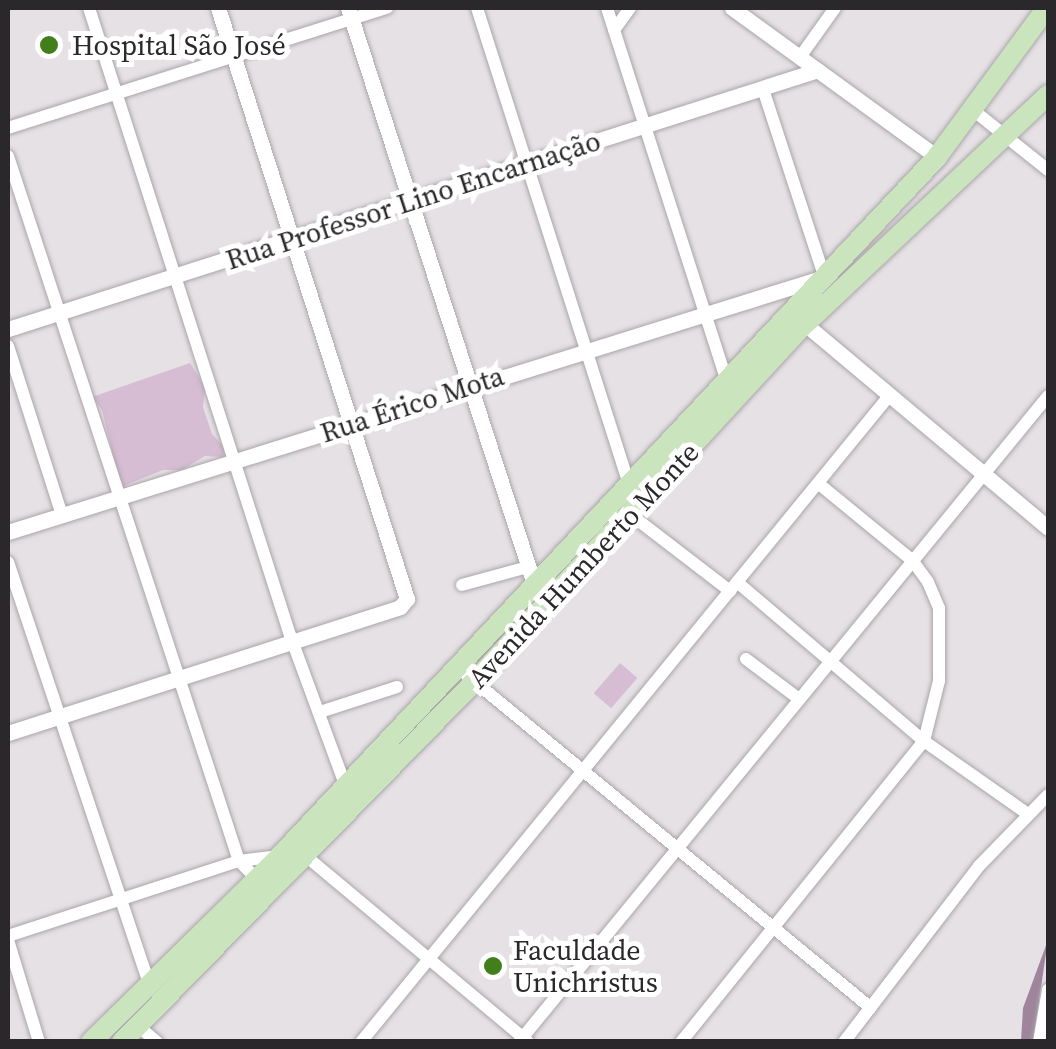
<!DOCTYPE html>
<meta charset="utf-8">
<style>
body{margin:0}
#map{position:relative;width:1056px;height:1049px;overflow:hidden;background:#e6e1e5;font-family:"Source Serif 4",serif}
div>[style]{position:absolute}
.green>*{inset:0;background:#d6bdd3;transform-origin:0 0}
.water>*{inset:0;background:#9f849c}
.roads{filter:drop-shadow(0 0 2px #aaa5aa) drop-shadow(0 0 2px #aaa5aa)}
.minor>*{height:12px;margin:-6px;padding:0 6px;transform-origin:6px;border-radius:6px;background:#fff}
.tertiary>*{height:15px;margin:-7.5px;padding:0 7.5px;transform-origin:7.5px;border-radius:7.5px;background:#fff}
.primary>*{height:20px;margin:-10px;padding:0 10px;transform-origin:10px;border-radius:10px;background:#cae5be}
.dots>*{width:28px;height:28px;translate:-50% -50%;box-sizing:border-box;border:5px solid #fff;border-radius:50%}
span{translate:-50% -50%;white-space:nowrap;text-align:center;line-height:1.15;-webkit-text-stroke:10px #fff;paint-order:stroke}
.poi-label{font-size:28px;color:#2a282a}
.left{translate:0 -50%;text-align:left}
.street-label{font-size:28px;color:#2a282a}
.frame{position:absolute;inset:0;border:10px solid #2a282a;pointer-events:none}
</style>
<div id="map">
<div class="green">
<i style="clip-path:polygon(190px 363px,205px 387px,203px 407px,212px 434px,225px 448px,223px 457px,205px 456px,182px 470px,163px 470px,121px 487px,102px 410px,92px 397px)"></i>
<i style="left:620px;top:663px;width:23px;height:40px;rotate:41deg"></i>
</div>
<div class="water">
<i style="clip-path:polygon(1048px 940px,1033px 1041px,1021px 1042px,1023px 1008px)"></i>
</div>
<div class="roads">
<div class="minor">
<i style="left:89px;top:8px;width:658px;rotate:72.23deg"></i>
<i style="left:290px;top:635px;width:162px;rotate:69.8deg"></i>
<i style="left:477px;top:8px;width:500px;rotate:72.3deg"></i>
<i style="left:607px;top:8px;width:389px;rotate:72.2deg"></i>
<i style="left:614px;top:30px;width:27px;rotate:-54deg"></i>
<i style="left:800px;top:57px;width:60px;rotate:-54.5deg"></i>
<i style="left:763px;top:89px;width:194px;rotate:71.9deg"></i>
<i style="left:973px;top:110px;width:96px;rotate:38.7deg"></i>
<i style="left:8px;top:128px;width:398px;rotate:-17.6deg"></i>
<i style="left:8px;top:156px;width:742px;rotate:71.86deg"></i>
<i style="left:239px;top:861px;width:25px;rotate:45deg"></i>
<i style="left:8px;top:346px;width:177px;rotate:72.3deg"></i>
<i style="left:631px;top:515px;width:125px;rotate:37.5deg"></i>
<i style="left:8px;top:562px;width:445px;rotate:71.5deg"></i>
<i style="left:737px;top:582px;width:245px;rotate:40.4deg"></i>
<i style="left:924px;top:741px;width:127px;rotate:35.1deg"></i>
<i style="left:462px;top:585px;width:68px;rotate:-15.3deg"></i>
<i style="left:746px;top:659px;width:66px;rotate:37deg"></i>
<i style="left:457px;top:667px;width:536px;rotate:39.48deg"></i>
<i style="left:320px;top:712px;width:81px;rotate:-18deg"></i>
<i style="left:301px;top:852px;width:295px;rotate:39.9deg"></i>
<i style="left:8px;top:936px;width:243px;rotate:-18deg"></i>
<i style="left:239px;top:861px;width:39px;rotate:-7deg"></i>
<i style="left:8px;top:940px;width:107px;rotate:73.1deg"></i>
<i style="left:138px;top:1026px;width:25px;rotate:40deg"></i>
<i style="left:361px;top:1042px;width:834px;rotate:-50.74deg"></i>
<i style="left:519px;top:1042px;width:835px;rotate:-50.69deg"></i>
<i style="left:681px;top:1042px;width:387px;rotate:-51.1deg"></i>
<i style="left:924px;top:741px;width:62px;rotate:-76deg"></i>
<i style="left:939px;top:681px;width:73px;rotate:-90deg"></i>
<i style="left:939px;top:608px;width:28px;rotate:-113deg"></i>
<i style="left:928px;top:582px;width:26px;rotate:-126deg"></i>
<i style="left:913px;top:561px;width:122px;rotate:-140.7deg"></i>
<i style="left:844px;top:1042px;width:222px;rotate:-52.5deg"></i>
<i style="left:979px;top:866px;width:99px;rotate:-45.8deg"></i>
<i style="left:1039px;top:1042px;width:53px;rotate:-80.2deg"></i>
</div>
<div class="tertiary">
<i style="left:348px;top:8px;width:605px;rotate:72.1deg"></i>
<i style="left:732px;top:8px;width:253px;rotate:36deg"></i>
<i style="left:805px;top:324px;width:317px;rotate:40deg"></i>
<i style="left:8px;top:329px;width:850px;rotate:-17.73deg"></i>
<i style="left:8px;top:532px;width:849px;rotate:-17.35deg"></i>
<i style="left:8px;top:733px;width:412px;rotate:-17.8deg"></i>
<i style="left:400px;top:607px;width:11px;rotate:-49deg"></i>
<i style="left:407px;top:599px;width:620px;rotate:-107.73deg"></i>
</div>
<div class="primary">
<i style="left:91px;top:1042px;width:265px;rotate:-44.5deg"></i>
<i style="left:280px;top:856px;width:959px;rotate:-46.77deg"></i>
<i style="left:937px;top:157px;width:185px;rotate:-53.6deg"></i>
<i style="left:122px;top:1042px;width:505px;rotate:-45.64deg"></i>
<i style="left:475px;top:681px;width:486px;rotate:-47.3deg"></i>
<i style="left:805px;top:324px;width:334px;rotate:-43.3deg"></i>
</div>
</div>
<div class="dots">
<i style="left:49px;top:45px;background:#427e1a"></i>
<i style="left:493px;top:966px;background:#427e1a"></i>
</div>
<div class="poi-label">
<span class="left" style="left:72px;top:45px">Hospital São José</span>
<span class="left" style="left:513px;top:966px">Faculdade<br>Unichristus</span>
</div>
<div class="street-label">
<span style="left:413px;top:200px;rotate:-18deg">Rua Professor Lino Encarnação</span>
<span style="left:412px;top:404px;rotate:-18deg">Rua Érico Mota</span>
<span style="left:583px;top:565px;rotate:-47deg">Avenida Humberto Monte</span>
</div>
<div class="frame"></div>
</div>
